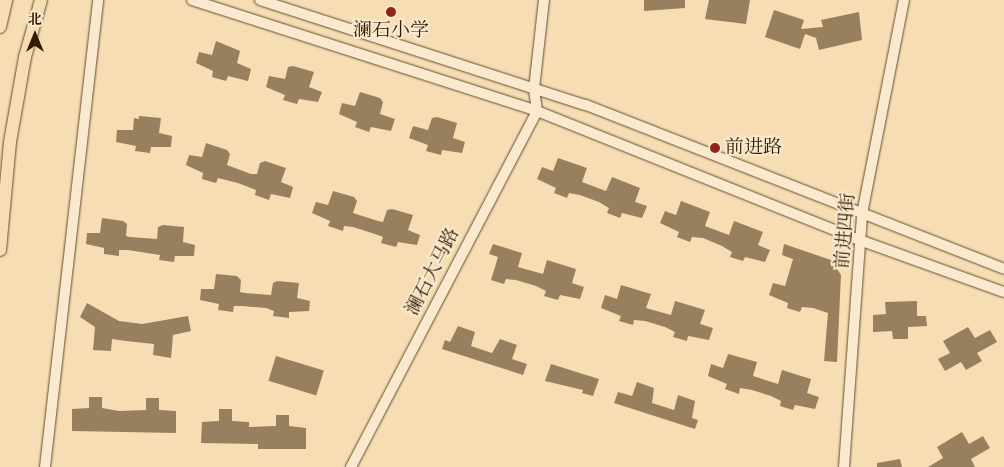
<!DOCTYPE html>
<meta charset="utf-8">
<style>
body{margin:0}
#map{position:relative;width:1004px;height:467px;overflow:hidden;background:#f7ddb4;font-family:"IM FELL Double Pica","Noto Serif SC",serif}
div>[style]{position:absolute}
.building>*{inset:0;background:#98805e;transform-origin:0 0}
.roads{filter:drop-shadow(0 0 1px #624c2d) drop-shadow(0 0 1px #624c2d)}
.tertiary>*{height:10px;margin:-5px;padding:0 5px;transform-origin:5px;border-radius:5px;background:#fae9ce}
.trunk>*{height:12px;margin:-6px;padding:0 6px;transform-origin:6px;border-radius:6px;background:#f7ddb4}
.dots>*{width:14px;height:14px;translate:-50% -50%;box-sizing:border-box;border:2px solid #fae9ce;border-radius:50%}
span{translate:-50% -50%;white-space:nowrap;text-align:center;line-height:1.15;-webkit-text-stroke:4px #fae9ce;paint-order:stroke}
.poi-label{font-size:19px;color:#311c00}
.left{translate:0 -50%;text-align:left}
.street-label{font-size:19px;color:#311c00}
.north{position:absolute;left:10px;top:10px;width:50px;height:50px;-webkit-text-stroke:4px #fae9ce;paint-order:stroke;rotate:0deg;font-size:14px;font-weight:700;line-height:20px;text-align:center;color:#311c00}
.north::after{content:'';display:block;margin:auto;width:18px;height:22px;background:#311c00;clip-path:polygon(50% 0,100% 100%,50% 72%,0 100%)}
</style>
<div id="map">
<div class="building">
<i style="clip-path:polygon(644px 0,685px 0,685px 8px,644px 11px)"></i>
<i style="clip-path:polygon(709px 0,750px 0,746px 24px,705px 19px)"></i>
<i style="clip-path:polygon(774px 10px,804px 20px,801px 29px,823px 27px,821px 20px,859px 12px,862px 40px,819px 50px,816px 38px,805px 34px,800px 49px,765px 37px)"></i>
<i style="clip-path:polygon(216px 41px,240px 51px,237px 63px,251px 69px,248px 81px,228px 76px,226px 81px,212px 77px,213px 71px,196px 63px,199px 52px,212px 55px)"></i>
<i style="clip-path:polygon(293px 66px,314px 72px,309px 87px,322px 92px,318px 102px,299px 99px,297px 104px,283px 100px,285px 95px,266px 87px,269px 76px,285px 79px,288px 67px)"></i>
<i style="clip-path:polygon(360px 92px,380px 98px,383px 102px,380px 114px,395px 119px,391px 131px,371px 127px,369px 132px,355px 127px,357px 122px,339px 114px,342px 103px,355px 106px)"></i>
<i style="clip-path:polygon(139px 116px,161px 118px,159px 133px,172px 136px,171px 147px,151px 147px,150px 153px,135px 151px,136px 146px,116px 142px,117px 130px,133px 130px,134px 118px,139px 119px)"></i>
<i style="clip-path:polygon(437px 117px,457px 123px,453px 138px,465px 142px,462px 153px,442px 150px,441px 155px,426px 151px,428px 145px,409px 138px,413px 126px,428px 130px,432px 118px)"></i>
<i style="clip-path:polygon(206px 143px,227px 150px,230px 154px,227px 165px,251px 174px,257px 174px,260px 163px,265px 161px,286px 168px,281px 182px,293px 187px,290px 198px,271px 194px,269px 200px,255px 195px,256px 190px,238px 183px,218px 178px,216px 183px,202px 179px,203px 173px,186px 165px,189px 155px,202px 157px)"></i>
<i style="clip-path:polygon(558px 158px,587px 168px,582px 182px,606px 191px,612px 177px,640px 188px,635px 202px,647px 206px,642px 218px,622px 213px,620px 218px,607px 213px,609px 208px,599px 202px,580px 195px,569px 193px,567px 198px,554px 193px,556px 188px,537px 179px,542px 167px,553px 171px)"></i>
<i style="clip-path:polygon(333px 191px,354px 197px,357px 201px,353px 213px,378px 221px,383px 222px,387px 210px,392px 209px,413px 215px,408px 230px,420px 235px,417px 245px,398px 242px,396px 247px,381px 243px,383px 237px,375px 234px,353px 227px,344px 226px,343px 231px,328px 226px,330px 221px,312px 213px,316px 202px,328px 205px)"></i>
<i style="clip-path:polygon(681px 201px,710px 212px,705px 226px,729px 235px,734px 221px,763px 232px,758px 245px,770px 250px,765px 262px,745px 257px,743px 261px,730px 257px,732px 252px,722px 246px,703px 238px,692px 237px,690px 242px,677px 237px,679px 232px,660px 223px,665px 211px,676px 215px)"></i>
<i style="clip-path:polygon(102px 218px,123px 221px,127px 224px,126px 236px,130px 237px,157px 239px,158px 227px,163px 225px,184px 227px,183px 242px,195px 245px,194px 256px,175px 256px,174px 262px,159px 260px,160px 255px,128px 250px,119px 250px,119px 256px,104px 254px,104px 248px,86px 244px,87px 233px,100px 233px)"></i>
<i style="clip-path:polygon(493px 244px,522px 253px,518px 267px,543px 274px,547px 260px,576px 269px,572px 283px,584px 287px,580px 299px,560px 295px,558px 300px,544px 296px,546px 291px,536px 286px,516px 280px,506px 279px,504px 284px,491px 280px,498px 257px,489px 254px)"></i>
<i style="clip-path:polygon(784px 244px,831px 260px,841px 275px,837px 362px,824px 361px,828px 313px,813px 308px,802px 307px,800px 312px,787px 308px,788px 303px,769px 295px,773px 283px,785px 286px,793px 259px,782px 255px)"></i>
<i style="clip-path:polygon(216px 274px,237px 276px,241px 280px,240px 292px,245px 293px,271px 295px,273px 283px,277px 281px,299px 283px,297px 298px,310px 301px,309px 311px,289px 312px,289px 318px,273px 316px,274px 311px,266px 308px,242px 306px,234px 306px,233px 312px,218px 310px,219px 304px,200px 300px,201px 289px,214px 289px)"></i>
<i style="clip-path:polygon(621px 285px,651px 294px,646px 308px,671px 315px,675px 301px,705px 310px,700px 324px,713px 328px,709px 340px,688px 336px,687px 341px,673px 337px,675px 332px,665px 327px,645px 321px,634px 320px,633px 325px,619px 321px,621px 316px,601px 308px,605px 295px,617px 299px)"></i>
<i style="clip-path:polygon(917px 301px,917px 316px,926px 316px,927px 326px,908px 327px,908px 339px,893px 339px,892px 331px,873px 332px,873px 315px,886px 314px,885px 302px)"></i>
<i style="clip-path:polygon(87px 303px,119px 321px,142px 324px,188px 316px,191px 331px,173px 335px,171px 358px,153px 355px,154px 344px,126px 341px,112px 339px,111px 351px,93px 350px,95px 327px,80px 317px)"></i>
<i style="clip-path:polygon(458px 326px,475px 332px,471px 346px,492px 353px,500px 339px,517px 345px,512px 359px,527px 364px,523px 375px,442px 349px,445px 340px,450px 342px)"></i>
<i style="clip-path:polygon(968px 327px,975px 338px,990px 330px,997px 342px,977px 353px,982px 361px,966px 370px,961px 362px,945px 371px,938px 359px,950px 353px,943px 341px)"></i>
<i style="clip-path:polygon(728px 354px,757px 362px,753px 376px,778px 384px,782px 370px,811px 379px,807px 393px,819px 397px,815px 409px,795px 405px,793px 410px,780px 406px,781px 401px,771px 396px,752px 390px,740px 388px,739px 394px,725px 389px,727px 384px,708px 376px,711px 364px,723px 368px)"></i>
<i style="left:276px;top:356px;width:50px;height:26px;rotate:17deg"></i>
<i style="clip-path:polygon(551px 364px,599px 379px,593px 396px,582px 393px,583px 390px,545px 381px)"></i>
<i style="clip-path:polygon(637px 382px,654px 388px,652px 403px,674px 410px,678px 395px,695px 401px,692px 418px,698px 420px,695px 429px,614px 403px,618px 392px,632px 396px)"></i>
<i style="clip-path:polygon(89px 397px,102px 397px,102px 408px,119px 411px,146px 410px,146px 398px,159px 398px,159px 410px,176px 411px,176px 433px,72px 431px,72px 409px,89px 408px)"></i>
<i style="clip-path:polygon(219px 409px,232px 409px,232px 421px,249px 422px,249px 427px,276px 426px,276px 415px,289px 415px,289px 426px,306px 428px,306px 449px,258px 449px,258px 444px,201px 443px,202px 422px,219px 421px)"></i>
<i style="clip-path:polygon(962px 432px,969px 444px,983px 436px,990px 448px,971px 459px,975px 467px,928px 467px,943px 458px,937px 447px)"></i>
<i style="clip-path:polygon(900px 459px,902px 467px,877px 467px,877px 463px)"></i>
</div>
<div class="roads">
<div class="tertiary">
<i style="left:192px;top:0;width:362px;rotate:17.8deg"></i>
<i style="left:537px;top:111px;width:350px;rotate:21.8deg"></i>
<i style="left:862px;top:241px;width:151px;rotate:19.8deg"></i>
<i style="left:260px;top:0;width:342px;rotate:17.9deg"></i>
<i style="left:586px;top:105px;width:449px;rotate:21.4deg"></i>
<i style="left:45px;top:467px;width:470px;rotate:-83.5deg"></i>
<i style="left:351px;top:467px;width:402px;rotate:-62.4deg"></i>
<i style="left:537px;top:111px;width:22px;rotate:-98deg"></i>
<i style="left:534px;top:89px;width:90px;rotate:-83.6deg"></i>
<i style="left:844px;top:467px;width:254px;rotate:-85.9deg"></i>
<i style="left:862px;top:214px;width:218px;rotate:-78.9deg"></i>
</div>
<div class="trunk">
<i style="left:0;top:27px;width:28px;rotate:-77deg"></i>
<i style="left:0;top:250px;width:108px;rotate:-84.7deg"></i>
<i style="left:10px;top:142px;width:86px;rotate:-80deg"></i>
<i style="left:25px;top:57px;width:59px;rotate:-74.3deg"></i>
</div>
</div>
<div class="dots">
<i style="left:391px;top:12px;background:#8f2418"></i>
<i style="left:715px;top:148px;background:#8f2418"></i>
</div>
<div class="poi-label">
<span style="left:391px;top:31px">澜石小学</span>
<span class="left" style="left:725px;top:148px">前进路</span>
</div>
<div class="street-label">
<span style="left:846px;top:231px;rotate:-85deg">前进四街</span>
<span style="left:433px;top:272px;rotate:-63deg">澜石大马路</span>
</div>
<div class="north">北</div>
</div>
